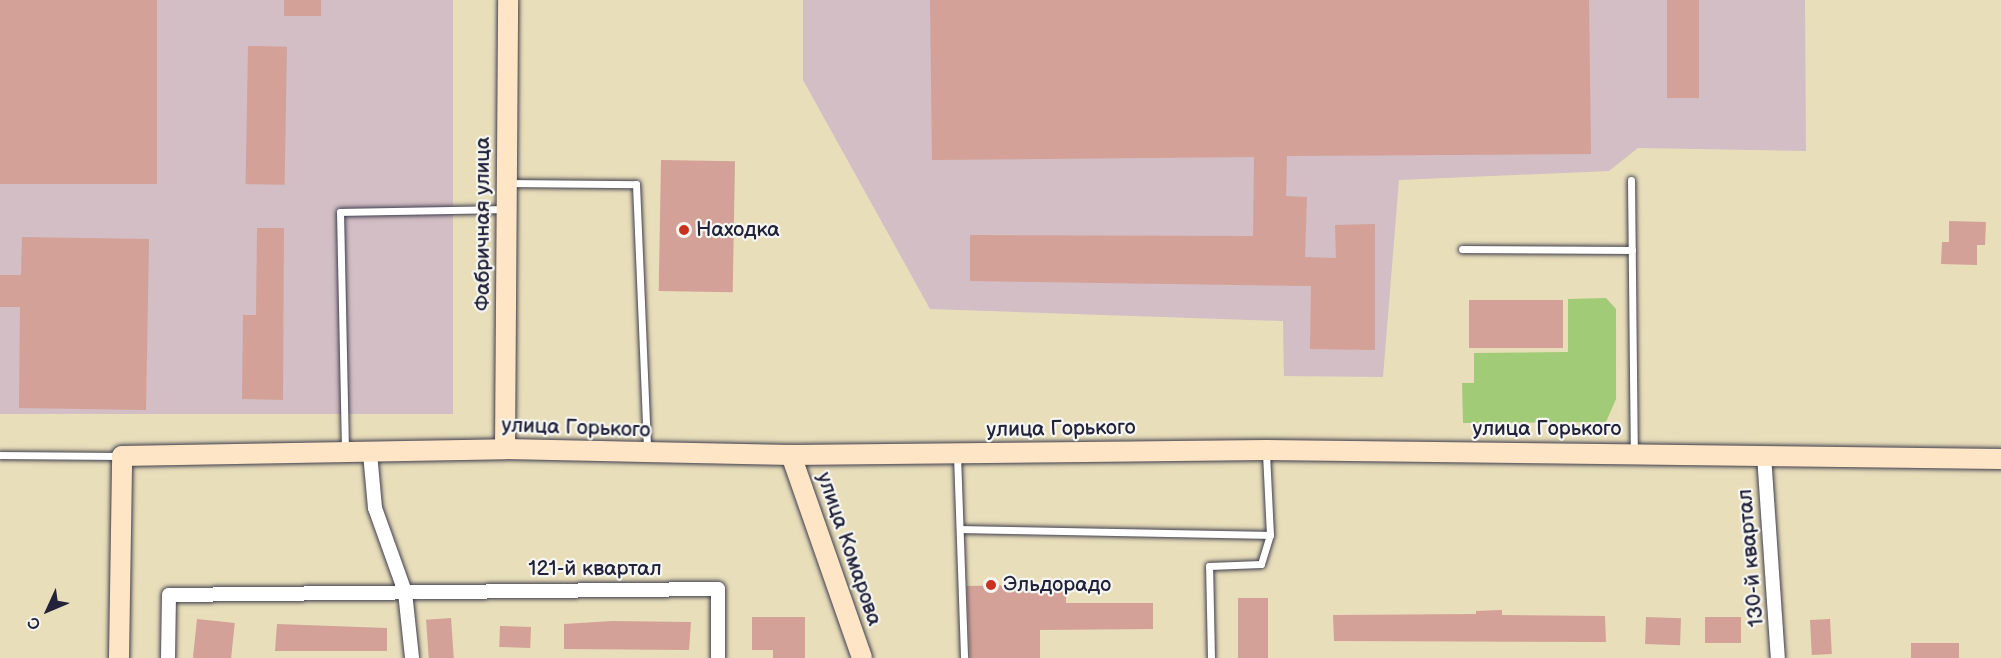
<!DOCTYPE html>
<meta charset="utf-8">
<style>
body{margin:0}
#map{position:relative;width:2001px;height:658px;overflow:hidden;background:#e8deba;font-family:"Balsamiq Sans",sans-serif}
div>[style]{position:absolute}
.industrial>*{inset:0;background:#d2bec4;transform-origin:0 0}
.green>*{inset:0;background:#a2cb77}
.building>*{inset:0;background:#d3a197;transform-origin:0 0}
.roads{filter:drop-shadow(0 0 2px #403e4e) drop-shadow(0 0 2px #403e4e)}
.lane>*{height:7px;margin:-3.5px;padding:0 3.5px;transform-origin:3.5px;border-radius:3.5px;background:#fff}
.street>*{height:14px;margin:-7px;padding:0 7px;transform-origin:7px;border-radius:7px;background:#fff}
.secondary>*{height:20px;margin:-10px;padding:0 10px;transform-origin:10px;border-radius:10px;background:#fde5c5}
.dots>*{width:16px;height:16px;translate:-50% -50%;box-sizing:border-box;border:3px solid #f6f6f2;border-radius:50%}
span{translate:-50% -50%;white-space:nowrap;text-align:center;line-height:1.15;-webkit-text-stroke:4.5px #f6f6f2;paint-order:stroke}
.street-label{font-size:21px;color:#22223b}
.poi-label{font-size:21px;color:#22223b}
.left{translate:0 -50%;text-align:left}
.north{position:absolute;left:18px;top:580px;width:60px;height:60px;-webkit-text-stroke:4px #f6f6f2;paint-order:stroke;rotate:226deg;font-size:16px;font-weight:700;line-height:24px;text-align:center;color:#22223b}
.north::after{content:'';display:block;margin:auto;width:21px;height:27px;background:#22223b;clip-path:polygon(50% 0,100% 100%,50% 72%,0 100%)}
</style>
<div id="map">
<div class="industrial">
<i style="left:0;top:0;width:453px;height:414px"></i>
<i style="clip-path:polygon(803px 0,1805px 0,1806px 151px,1638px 148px,1609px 171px,1399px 180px,1383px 377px,1284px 376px,1283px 321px,930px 309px,803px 80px)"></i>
</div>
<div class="green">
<i style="clip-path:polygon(1606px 298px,1616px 309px,1616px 399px,1606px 422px,1463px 423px,1462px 383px,1474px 383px,1474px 353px,1568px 352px,1568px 299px)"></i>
</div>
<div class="building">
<i style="left:0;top:0;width:157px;height:184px"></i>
<i style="left:284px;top:0;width:37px;height:16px"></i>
<i style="clip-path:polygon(930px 0,1589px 0,1591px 154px,1287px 156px,1286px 196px,1307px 197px,1305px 257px,1336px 258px,1335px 225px,1375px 224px,1375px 350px,1310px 349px,1311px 286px,970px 281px,970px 235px,1253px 236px,1254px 157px,932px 160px)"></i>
<i style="left:1667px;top:0;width:32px;height:98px"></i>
<i style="left:248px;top:46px;width:39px;height:138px;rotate:1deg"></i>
<i style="left:661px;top:160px;width:74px;height:131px;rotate:1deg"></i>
<i style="clip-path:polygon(1949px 221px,1986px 222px,1985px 245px,1977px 245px,1977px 265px,1941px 264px,1942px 242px,1949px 242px)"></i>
<i style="clip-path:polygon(257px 228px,284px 228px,283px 400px,242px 399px,243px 315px,256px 315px)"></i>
<i style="clip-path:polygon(22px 237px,149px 239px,146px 410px,19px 408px,20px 307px,0 307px,0 275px,21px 275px)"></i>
<i style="left:1563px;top:300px;width:48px;height:94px;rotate:90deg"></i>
<i style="clip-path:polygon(1066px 584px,1066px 603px,1153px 603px,1153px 629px,1040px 630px,1040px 658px,970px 658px,967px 586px)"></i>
<i style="left:1238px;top:598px;width:30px;height:60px"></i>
<i style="clip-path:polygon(1502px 610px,1502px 615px,1605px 616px,1606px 642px,1334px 641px,1333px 615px,1476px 614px,1476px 611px)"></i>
<i style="clip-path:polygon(752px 617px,805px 617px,805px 658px,773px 658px,773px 650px,752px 650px)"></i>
<i style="left:1646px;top:617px;width:35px;height:27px;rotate:2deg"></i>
<i style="left:1741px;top:617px;width:26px;height:36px;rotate:90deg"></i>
<i style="left:451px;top:618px;width:40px;height:25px;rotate:86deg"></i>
<i style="left:197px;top:619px;width:38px;height:39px;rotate:6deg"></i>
<i style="left:1830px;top:619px;width:35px;height:20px;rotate:87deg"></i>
<i style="clip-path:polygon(612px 621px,691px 622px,689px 650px,564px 649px,564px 624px)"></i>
<i style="clip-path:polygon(277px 624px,387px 628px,387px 651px,275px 651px)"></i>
<i style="left:500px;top:626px;width:31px;height:21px;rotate:2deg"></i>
<i style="left:1959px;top:643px;width:15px;height:48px;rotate:90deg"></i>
</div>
<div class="roads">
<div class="lane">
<i style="left:1631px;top:180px;width:274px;rotate:89.4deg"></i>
<i style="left:510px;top:183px;width:126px;rotate:0.5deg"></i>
<i style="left:636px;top:184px;width:265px;rotate:87.6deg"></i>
<i style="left:1462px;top:249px;width:170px;rotate:0.3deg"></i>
<i style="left:345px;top:450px;width:238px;rotate:-91.2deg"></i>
<i style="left:340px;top:212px;width:165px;rotate:-1deg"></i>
<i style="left:0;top:455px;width:119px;rotate:0.5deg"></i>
<i style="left:957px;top:455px;width:203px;rotate:88deg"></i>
<i style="left:961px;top:529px;width:309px;rotate:1.1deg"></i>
<i style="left:1211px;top:658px;width:92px;rotate:-91.2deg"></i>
<i style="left:1209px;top:566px;width:52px;rotate:-2.2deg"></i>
<i style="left:1261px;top:564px;width:30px;rotate:-73deg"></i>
<i style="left:1270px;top:535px;width:83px;rotate:-92.8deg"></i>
</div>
<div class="street">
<i style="left:370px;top:453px;width:55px;rotate:84.8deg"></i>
<i style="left:375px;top:508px;width:89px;rotate:70.3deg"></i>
<i style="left:405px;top:592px;width:66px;rotate:83.9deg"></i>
<i style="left:1764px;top:455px;width:203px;rotate:86.1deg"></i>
<i style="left:168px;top:658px;width:63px;rotate:-89.1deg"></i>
<i style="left:169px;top:595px;width:549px;rotate:-0.63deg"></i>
<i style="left:718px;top:589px;width:69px;rotate:90deg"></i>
</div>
<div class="secondary">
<i style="left:505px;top:449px;width:449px;rotate:-89.6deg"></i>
<i style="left:791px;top:455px;width:215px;rotate:70.7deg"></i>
<i style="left:119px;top:658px;width:202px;rotate:-89.1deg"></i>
<i style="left:122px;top:456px;width:383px;rotate:-1deg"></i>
<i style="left:505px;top:449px;width:286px;rotate:1.2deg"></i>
<i style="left:791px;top:455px;width:475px;rotate:-0.6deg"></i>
<i style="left:1266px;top:450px;width:735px;rotate:0.7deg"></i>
</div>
</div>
<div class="dots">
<i style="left:684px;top:230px;background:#c8321e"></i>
<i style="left:991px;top:585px;background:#c8321e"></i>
</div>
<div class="street-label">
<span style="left:483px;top:224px;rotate:-90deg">Фабричная улица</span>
<span style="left:576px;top:428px;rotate:2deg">улица Горького</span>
<span style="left:1061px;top:429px;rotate:-1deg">улица Горького</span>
<span style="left:1547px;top:429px">улица Горького</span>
<span style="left:849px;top:549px;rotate:71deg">улица Комарова</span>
<span style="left:1751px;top:558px;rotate:-95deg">130-й квартал</span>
<span style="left:595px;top:569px">121-й квартал</span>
</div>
<div class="poi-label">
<span class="left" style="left:696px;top:230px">Находка</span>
<span class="left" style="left:1003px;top:585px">Эльдорадо</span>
</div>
<div class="north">С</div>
</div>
